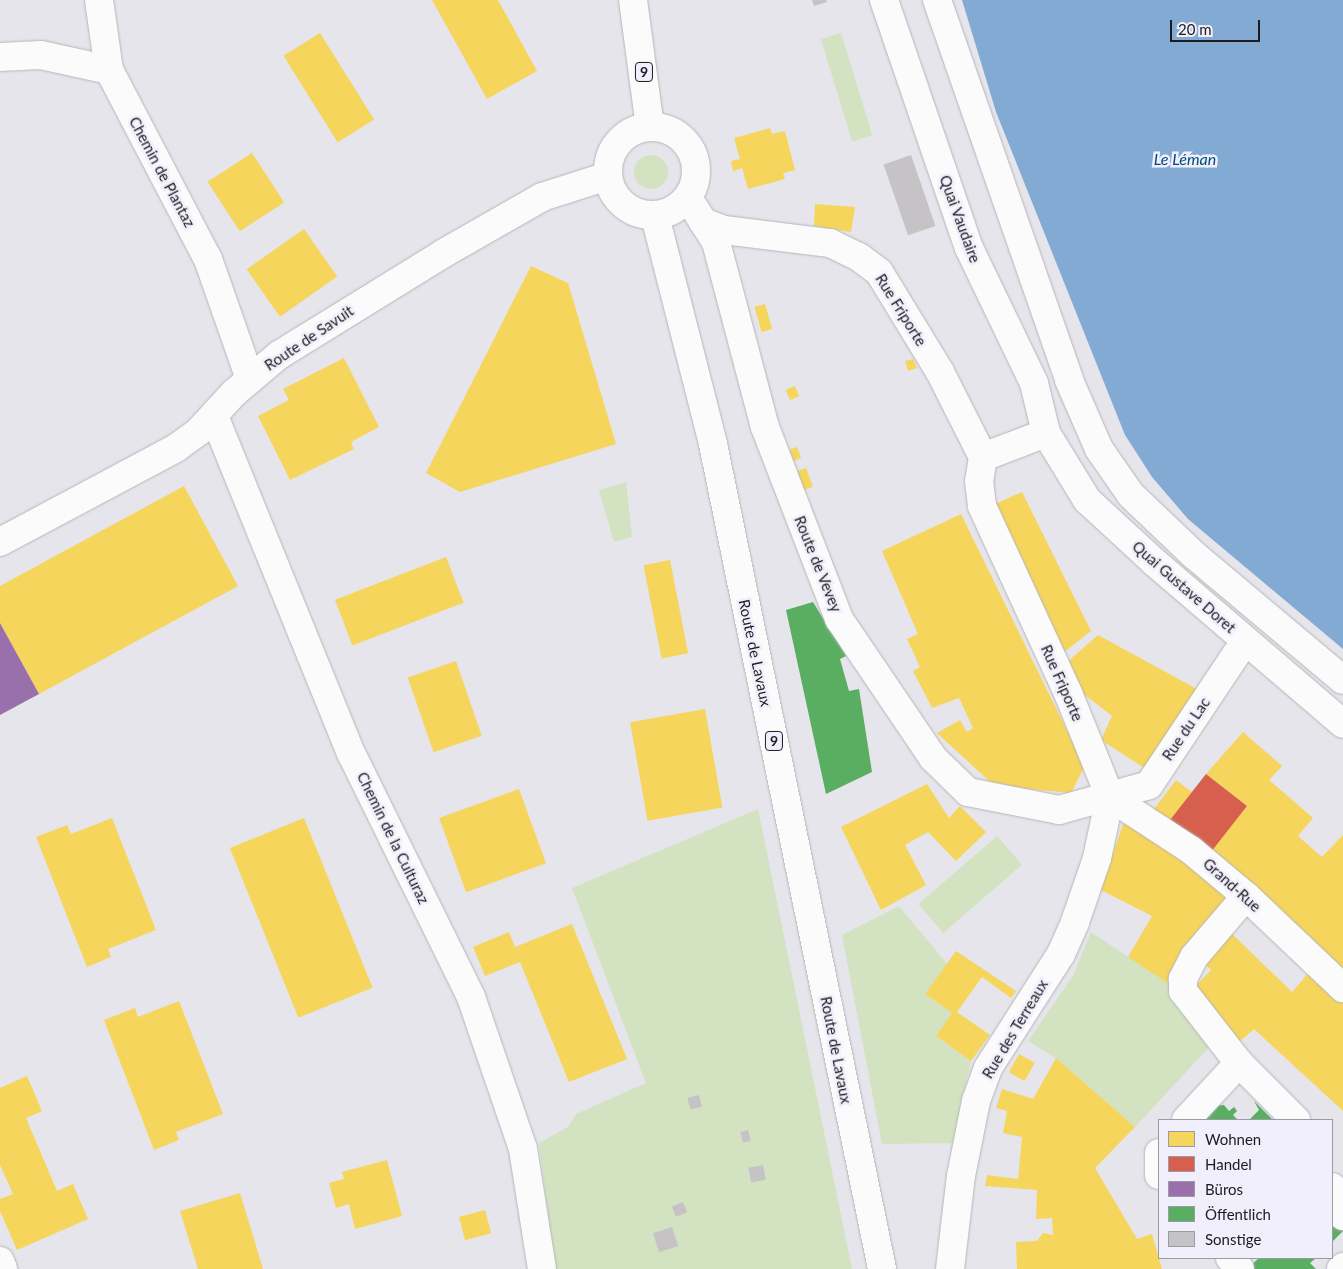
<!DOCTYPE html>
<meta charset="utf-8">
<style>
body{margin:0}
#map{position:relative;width:1343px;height:1269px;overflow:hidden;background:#e5e5eb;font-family:Lato,sans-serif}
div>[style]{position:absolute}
.green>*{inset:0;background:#d3e2c0;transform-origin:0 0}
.round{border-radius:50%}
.water>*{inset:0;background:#82aad2}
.homes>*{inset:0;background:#f6d55c;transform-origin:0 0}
.shops>*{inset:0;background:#d6604d;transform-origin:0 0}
.offices>*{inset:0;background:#9970ab}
.public>*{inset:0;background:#5aae61}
.building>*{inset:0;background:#c6c3c6;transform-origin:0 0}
.roads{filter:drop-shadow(0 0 1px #b5b5ba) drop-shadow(0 0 1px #b5b5ba)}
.pedestrian>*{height:28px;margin:-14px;padding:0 14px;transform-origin:14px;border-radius:14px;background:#fbfbfc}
.minor>*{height:28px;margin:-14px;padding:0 14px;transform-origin:14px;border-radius:14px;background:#fbfbfc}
.tertiary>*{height:28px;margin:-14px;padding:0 14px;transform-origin:14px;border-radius:14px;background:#fbfbfc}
.primary>*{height:28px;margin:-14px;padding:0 14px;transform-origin:14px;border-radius:14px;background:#fbfbfc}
.primary>.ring{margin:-14px;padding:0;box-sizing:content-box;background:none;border:28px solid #fbfbfc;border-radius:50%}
span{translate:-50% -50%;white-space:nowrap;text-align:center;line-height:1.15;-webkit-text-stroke:5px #f0effb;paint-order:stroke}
.shield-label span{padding:1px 4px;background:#f0effb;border:1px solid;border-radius:4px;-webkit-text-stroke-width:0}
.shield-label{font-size:14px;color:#1c1c20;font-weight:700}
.street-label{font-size:15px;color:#1c1c20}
.water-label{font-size:16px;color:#034a7c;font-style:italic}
.legend{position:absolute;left:1158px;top:1119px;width:175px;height:140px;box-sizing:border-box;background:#f0effb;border:1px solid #9b9ba3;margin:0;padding:6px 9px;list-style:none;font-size:15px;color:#1c1c20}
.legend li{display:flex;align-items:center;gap:10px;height:25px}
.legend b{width:25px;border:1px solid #9b9ba3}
.scale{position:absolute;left:1170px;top:20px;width:90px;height:22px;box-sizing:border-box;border:2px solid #1c1c20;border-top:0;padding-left:6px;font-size:15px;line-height:18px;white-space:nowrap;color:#1c1c20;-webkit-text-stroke:4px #f0effb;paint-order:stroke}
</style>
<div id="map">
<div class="green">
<i style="left:841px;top:33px;width:107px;height:21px;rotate:73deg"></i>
<i class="round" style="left:634px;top:155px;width:34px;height:34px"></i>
<i style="clip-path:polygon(626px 482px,632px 537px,614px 542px,599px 490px)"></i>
<i style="clip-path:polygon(758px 809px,852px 1269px,555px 1269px,539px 1143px,568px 1127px,576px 1114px,646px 1083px,572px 888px)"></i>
<i style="left:997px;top:836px;width:38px;height:104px;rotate:49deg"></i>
<i style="clip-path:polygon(899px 906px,947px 964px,925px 994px,952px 1013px,936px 1036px,971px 1061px,953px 1143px,882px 1144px,842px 935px)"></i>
<i style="clip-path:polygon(1091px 932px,1169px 984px,1212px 1044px,1135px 1127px,1056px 1058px,1028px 1041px,1073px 976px)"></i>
</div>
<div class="water">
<i style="clip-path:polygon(962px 0,1343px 0,1343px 649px,1188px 519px,1152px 477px,1125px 435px,996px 112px)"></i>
</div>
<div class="homes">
<i style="clip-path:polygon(432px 0,498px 0,537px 71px,487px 99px)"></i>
<i style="left:320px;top:33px;width:102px;height:43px;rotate:58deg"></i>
<i style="clip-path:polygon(770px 128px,772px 134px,785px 131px,795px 170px,783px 173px,785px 179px,748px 189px,742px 168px,733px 171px,731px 161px,740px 159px,734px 138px)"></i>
<i style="left:252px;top:153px;width:59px;height:53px;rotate:57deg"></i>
<i style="clip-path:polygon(815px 204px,855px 207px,851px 232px,814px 226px)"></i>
<i style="left:304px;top:229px;width:58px;height:70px;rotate:55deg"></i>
<i style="clip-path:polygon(531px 266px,568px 283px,616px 444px,460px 492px,426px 473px)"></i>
<i style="left:765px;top:304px;width:26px;height:11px;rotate:74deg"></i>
<i style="clip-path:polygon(344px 358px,379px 427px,351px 442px,354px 449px,290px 480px,258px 416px,289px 400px,283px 389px)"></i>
<i style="clip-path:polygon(913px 359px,917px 368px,908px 371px,905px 361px)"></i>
<i style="left:795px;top:386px;width:11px;height:10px;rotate:68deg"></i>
<i style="left:797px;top:447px;width:12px;height:8px;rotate:70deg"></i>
<i style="left:806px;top:468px;width:20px;height:10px;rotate:70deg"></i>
<i style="clip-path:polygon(184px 486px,238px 586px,39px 694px,0 623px,0 586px)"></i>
<i style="clip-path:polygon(1022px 492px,1091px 631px,1062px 654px,993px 505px)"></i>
<i style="clip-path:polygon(961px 514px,1072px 741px,1087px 762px,1071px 793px,1008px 787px,1001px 792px,937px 733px,960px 720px,967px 732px,973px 728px,959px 698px,932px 708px,913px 671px,920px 667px,907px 639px,918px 634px,882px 551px)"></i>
<i style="left:446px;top:557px;width:49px;height:119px;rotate:69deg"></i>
<i style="left:670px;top:560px;width:95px;height:27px;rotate:79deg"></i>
<i style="clip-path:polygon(1098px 635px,1204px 693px,1152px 773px,1101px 740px,1112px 716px,1080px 691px,1066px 663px)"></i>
<i style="left:456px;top:661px;width:79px;height:51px;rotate:71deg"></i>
<i style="left:705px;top:709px;width:100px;height:76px;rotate:80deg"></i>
<i style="clip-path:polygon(1243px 732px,1282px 766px,1269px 780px,1313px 818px,1298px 836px,1322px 857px,1343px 835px,1343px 970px,1208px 852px,1247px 806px,1206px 774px)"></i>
<i style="left:1176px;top:780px;width:20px;height:38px;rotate:37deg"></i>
<i style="clip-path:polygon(927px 784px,949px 818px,960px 806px,986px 832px,956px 861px,928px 832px,905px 845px,926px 885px,881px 910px,841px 827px)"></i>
<i style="left:519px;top:789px;width:79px;height:85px;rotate:70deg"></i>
<i style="clip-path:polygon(112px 818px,156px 930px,108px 949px,111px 957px,87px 967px,36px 837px,67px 825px,71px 834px)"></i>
<i style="left:304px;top:818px;width:183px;height:80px;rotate:68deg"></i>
<i style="clip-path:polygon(1124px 821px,1234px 896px,1194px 943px,1169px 984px,1128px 957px,1152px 916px,1101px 890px)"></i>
<i style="clip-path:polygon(572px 924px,627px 1059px,569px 1082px,520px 962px,485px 976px,473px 947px,509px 932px,515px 947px)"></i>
<i style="clip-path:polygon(1228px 930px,1292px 992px,1310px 971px,1343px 1001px,1343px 1111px,1254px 1029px,1238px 1043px,1190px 992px,1211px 970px,1201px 960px)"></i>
<i style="clip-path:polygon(956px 951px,1016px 991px,1011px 998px,982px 977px,957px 1012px,990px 1035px,971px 1061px,936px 1036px,952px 1013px,925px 994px)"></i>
<i style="clip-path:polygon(179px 1001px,223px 1114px,176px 1132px,179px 1140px,154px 1150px,104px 1020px,135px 1008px,138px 1017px)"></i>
<i style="left:1019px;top:1054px;width:18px;height:21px;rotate:29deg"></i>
<i style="clip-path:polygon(1056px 1058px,1135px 1127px,1095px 1168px,1137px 1239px,1152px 1234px,1162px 1269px,1017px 1269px,1016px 1242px,1037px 1241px,1043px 1233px,1053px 1235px,1052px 1218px,1036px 1219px,1037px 1190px,985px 1186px,987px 1175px,1018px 1179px,1022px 1137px,1003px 1133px,1007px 1111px,996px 1108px,1002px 1089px,1033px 1099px)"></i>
<i style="clip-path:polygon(27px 1076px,42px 1111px,26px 1118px,57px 1191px,73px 1184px,88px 1219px,17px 1250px,0 1211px,0 1199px,13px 1194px,0 1165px,0 1088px)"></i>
<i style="clip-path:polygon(387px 1160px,402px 1216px,355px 1229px,349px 1204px,336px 1208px,329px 1183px,344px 1179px,342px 1172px)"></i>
<i style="clip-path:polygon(240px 1193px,263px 1269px,198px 1269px,180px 1211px)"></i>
<i style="left:485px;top:1210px;width:24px;height:27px;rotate:75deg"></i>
</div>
<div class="shops">
<i style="left:1206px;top:774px;width:52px;height:61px;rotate:38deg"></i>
</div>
<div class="offices">
<i style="clip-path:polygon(0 623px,39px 694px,0 715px)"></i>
</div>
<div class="public">
<i style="clip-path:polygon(813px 602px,846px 656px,840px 659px,849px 691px,859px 689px,872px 772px,826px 794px,786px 610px)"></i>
<i style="clip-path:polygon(1254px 1101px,1273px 1120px,1249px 1120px,1259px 1110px)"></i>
<i style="clip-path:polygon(1224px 1105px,1229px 1111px,1234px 1107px,1237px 1111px,1233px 1115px,1238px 1120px,1192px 1120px,1210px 1106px)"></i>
<i style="clip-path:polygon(1332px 1210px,1343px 1222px,1343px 1231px,1332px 1242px)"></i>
<i style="clip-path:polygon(1259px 1258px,1316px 1258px,1310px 1263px,1316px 1269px,1253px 1269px,1250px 1266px)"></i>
</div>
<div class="building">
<i style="clip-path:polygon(812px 0,826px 0,827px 2px,814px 6px)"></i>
<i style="left:911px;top:155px;width:75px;height:29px;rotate:71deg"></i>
<i style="left:699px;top:1095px;width:12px;height:12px;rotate:76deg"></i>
<i style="left:748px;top:1130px;width:11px;height:8px;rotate:75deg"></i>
<i style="left:763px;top:1165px;width:15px;height:15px;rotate:79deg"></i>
<i style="left:683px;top:1202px;width:11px;height:12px;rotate:68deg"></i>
<i style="left:672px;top:1227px;width:20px;height:20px;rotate:72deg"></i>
</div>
<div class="roads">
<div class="pedestrian">
<i style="left:937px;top:0;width:402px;rotate:70.8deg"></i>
<i style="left:1069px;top:380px;width:75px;rotate:66.5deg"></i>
<i style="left:1099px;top:449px;width:56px;rotate:55.2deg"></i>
<i style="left:1131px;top:495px;width:87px;rotate:43.6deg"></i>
<i style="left:1194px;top:555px;width:194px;rotate:40deg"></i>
<i style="left:1046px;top:433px;width:79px;rotate:58.5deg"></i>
<i style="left:1087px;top:500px;width:90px;rotate:42.7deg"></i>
<i style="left:1153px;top:561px;width:250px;rotate:40.6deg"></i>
<i style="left:1343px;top:1208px;width:6px;rotate:135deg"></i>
<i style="left:1339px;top:1212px;width:6px;rotate:45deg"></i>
<i style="left:1341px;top:1269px;width:3px;rotate:-45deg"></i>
</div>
<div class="minor">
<i style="left:99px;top:0;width:71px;rotate:81.9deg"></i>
<i style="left:884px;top:0;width:262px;rotate:71.1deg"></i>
<i style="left:969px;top:248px;width:150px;rotate:64.3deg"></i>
<i style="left:1034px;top:383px;width:51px;rotate:76.5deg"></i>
<i style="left:1046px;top:433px;width:67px;rotate:159.1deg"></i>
<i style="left:0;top:57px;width:41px;rotate:-2.8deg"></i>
<i style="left:41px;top:55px;width:70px;rotate:12.4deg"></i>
<i style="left:109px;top:70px;width:213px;rotate:62.4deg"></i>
<i style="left:208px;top:259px;width:127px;rotate:70.7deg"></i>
<i style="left:688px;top:198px;width:52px;rotate:57.5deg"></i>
<i style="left:716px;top:242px;width:191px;rotate:75.2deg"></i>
<i style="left:765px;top:427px;width:206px;rotate:68.9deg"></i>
<i style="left:839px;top:619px;width:168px;rotate:55.9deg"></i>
<i style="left:933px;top:758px;width:49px;rotate:44.2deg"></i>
<i style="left:968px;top:792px;width:93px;rotate:11.2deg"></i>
<i style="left:1059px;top:810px;width:93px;rotate:-15.5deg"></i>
<i style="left:1149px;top:785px;width:159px;rotate:-56.3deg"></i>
<i style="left:703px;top:222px;width:22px;rotate:21deg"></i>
<i style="left:724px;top:230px;width:107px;rotate:7deg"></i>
<i style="left:830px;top:243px;width:32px;rotate:26deg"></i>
<i style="left:859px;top:257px;width:25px;rotate:37deg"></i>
<i style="left:879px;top:272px;width:117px;rotate:58.6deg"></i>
<i style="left:940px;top:372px;width:95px;rotate:63.2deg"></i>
<i style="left:983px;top:457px;width:24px;rotate:99deg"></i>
<i style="left:979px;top:481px;width:25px;rotate:83deg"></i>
<i style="left:982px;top:506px;width:206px;rotate:65.3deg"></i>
<i style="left:1068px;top:693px;width:112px;rotate:68deg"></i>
<i style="left:214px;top:416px;width:364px;rotate:67.9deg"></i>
<i style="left:351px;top:753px;width:272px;rotate:63.8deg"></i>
<i style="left:471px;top:997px;width:161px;rotate:71.1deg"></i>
<i style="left:523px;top:1149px;width:121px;rotate:81deg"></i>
<i style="left:1110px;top:797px;width:97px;rotate:33.2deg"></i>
<i style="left:1191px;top:850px;width:72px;rotate:39.9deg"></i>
<i style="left:1246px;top:896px;width:134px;rotate:43.5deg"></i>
<i style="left:1246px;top:896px;width:80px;rotate:130.4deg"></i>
<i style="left:1194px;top:957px;width:25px;rotate:117deg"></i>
<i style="left:1183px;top:979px;width:12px;rotate:90deg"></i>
<i style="left:1183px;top:991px;width:91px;rotate:52.1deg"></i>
<i style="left:1239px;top:1063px;width:81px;rotate:45deg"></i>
<i style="left:1186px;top:1120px;width:78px;rotate:-47.1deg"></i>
<i style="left:1159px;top:1153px;width:22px;rotate:90deg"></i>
<i style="left:1332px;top:1187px;width:16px;rotate:45deg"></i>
<i style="left:1230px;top:1258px;width:15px;rotate:48deg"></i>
<i style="left:0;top:1261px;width:9px;rotate:69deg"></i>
<i style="left:950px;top:1269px;width:94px;rotate:-83.3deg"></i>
<i style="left:961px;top:1176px;width:76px;rotate:-78.7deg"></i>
<i style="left:976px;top:1101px;width:35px;rotate:-70deg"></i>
<i style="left:988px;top:1068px;width:135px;rotate:-57.4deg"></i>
<i style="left:1061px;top:954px;width:35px;rotate:-66deg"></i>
<i style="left:1075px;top:922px;width:68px;rotate:-71deg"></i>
<i style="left:1097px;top:858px;width:62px;rotate:-78deg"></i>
</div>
<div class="tertiary">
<i style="left:0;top:542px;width:200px;rotate:-28.1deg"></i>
<i style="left:176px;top:448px;width:29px;rotate:-36deg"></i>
<i style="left:199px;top:431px;width:52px;rotate:-47.4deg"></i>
<i style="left:234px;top:393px;width:59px;rotate:-40.2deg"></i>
<i style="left:279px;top:355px;width:194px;rotate:-31.7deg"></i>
<i style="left:444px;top:253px;width:113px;rotate:-29.7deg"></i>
<i style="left:542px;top:197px;width:69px;rotate:-17.7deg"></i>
</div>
<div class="primary">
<i style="left:633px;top:0;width:128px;rotate:82.4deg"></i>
<i class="ring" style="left:608px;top:127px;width:60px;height:60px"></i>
<i style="left:655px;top:216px;width:235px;rotate:75.7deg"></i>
<i style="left:713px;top:444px;width:842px;rotate:78.42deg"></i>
</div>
</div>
<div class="shield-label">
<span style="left:644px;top:72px">9</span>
<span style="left:774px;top:741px">9</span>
</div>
<div class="street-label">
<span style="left:162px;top:172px;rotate:62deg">Chemin de Plantaz</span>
<span style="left:960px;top:219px;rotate:70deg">Quai Vaudaire</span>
<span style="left:901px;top:310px;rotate:58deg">Rue Friporte</span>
<span style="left:309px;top:338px;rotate:-34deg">Route de Savuit</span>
<span style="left:818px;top:564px;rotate:68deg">Route de Vevey</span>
<span style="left:1184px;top:587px;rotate:41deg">Quai Gustave Doret</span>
<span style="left:755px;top:653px;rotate:78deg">Route de Lavaux</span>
<span style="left:1062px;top:683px;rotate:66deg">Rue Friporte</span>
<span style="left:1186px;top:729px;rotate:-56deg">Rue du Lac</span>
<span style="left:393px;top:838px;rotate:64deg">Chemin de la Culturaz</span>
<span style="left:1232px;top:885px;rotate:42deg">Grand-Rue</span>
<span style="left:1015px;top:1029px;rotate:-59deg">Rue des Terreaux</span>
<span style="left:836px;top:1050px;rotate:79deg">Route de Lavaux</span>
</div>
<div class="water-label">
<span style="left:1185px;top:159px">Le Léman</span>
</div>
<ul class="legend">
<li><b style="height:14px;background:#f6d55c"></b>Wohnen</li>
<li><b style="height:14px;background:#d6604d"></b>Handel</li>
<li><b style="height:14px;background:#9970ab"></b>Büros</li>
<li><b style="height:14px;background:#5aae61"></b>Öffentlich</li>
<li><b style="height:14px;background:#c6c3c6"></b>Sonstige</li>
</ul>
<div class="scale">20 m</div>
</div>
